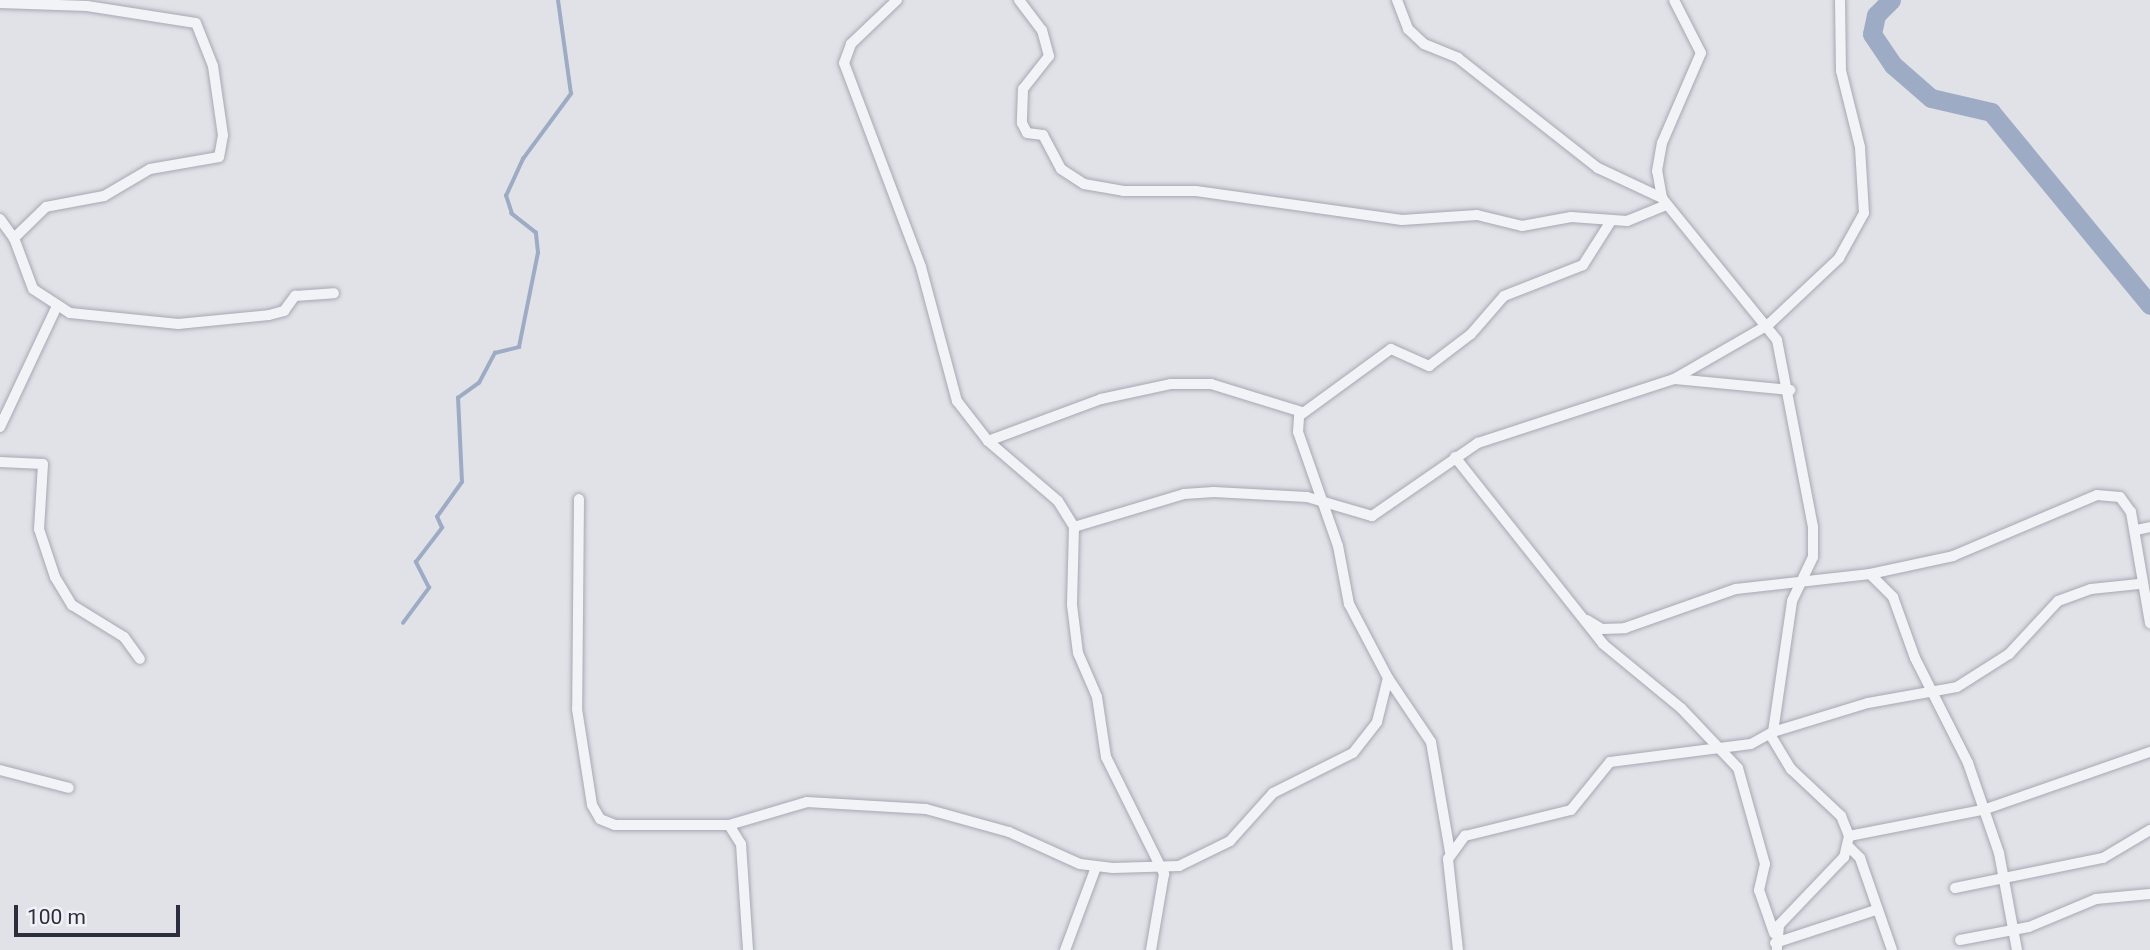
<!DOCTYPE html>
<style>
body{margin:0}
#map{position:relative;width:2150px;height:950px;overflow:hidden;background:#e0e2e8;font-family:Roboto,sans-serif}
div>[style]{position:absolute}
.stream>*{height:3.5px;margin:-1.75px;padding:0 1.75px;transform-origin:1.75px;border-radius:1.75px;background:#9eabc5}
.river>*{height:19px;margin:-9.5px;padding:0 9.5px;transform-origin:9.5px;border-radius:9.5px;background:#9eabc5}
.roads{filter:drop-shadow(0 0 2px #a6a8b2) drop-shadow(0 0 2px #a6a8b2)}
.minor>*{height:10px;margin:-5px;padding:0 5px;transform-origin:5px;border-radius:5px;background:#f2f3f6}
span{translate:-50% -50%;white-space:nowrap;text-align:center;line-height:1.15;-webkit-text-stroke:5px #eff1f5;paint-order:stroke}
.scale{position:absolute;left:14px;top:905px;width:166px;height:32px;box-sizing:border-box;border:4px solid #2a2e3e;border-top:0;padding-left:9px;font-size:21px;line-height:24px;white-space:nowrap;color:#2a2e3e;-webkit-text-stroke:5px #eff1f5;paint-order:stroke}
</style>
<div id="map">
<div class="stream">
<i style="left:403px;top:623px;width:44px;rotate:-53.4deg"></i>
<i style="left:429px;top:588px;width:29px;rotate:-117deg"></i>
<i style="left:416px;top:562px;width:43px;rotate:-52.6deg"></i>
<i style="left:442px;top:528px;width:12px;rotate:-114deg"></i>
<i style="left:437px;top:517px;width:43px;rotate:-54.5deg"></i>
<i style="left:462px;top:482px;width:84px;rotate:-92.7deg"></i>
<i style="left:458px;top:398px;width:26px;rotate:-36deg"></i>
<i style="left:479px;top:383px;width:34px;rotate:-62deg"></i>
<i style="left:495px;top:353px;width:25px;rotate:-14deg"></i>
<i style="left:519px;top:347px;width:96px;rotate:-78.6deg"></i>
<i style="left:538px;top:253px;width:20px;rotate:-96deg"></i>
<i style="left:536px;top:233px;width:31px;rotate:-142deg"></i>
<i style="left:512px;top:214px;width:19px;rotate:-108deg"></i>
<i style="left:506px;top:196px;width:41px;rotate:-65.3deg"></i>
<i style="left:523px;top:159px;width:81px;rotate:-53.6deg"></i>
<i style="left:571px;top:94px;width:95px;rotate:-97.9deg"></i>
</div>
<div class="river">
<i style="left:1891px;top:0;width:21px;rotate:135deg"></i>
<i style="left:1876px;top:15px;width:19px;rotate:102deg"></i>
<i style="left:1872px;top:34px;width:37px;rotate:56deg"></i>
<i style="left:1893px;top:65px;width:50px;rotate:41deg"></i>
<i style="left:1931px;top:98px;width:62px;rotate:13.1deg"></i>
<i style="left:1991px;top:112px;width:250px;rotate:50.5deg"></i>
</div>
<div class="roads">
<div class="minor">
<i style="left:897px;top:0;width:64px;rotate:136.3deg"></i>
<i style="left:851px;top:44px;width:20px;rotate:110deg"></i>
<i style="left:844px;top:63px;width:218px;rotate:69.3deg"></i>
<i style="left:921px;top:267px;width:139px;rotate:75deg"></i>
<i style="left:957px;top:401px;width:51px;rotate:52.2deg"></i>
<i style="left:988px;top:441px;width:92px;rotate:40.6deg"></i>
<i style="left:1058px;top:501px;width:31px;rotate:58deg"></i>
<i style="left:1074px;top:527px;width:78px;rotate:91.5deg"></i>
<i style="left:1072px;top:605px;width:48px;rotate:82.9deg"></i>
<i style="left:1078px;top:653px;width:48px;rotate:66.6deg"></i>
<i style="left:1097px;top:697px;width:61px;rotate:81.5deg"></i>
<i style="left:1106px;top:757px;width:131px;rotate:63.6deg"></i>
<i style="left:1164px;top:874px;width:77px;rotate:99.7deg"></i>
<i style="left:1019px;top:0;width:38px;rotate:53deg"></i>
<i style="left:1042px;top:30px;width:27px;rotate:75deg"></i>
<i style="left:1049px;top:56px;width:42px;rotate:128.2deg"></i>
<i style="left:1023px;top:89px;width:34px;rotate:92deg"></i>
<i style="left:1022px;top:123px;width:11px;rotate:63deg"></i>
<i style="left:1027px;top:133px;width:16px;rotate:7deg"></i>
<i style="left:1043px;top:135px;width:38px;rotate:62deg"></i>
<i style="left:1061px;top:169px;width:27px;rotate:33deg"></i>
<i style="left:1084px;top:184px;width:40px;rotate:10deg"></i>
<i style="left:1123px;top:191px;width:73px"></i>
<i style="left:1196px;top:191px;width:208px;rotate:8deg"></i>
<i style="left:1402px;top:220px;width:75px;rotate:-3.8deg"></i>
<i style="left:1477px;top:215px;width:46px;rotate:13.7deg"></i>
<i style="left:1522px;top:226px;width:50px;rotate:-10.4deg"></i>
<i style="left:1571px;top:217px;width:56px;rotate:4.1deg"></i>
<i style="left:1627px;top:221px;width:42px;rotate:-22.3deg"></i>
<i style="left:1397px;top:0;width:31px;rotate:69deg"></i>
<i style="left:1408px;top:29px;width:22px;rotate:43deg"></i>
<i style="left:1424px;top:44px;width:37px;rotate:22deg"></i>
<i style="left:1458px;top:58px;width:178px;rotate:38.2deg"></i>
<i style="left:1598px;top:168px;width:71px;rotate:25.1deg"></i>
<i style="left:0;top:3px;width:87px;rotate:2deg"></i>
<i style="left:87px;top:6px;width:110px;rotate:8.9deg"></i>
<i style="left:196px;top:23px;width:46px;rotate:68.4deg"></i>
<i style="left:213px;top:66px;width:70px;rotate:81.8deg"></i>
<i style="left:223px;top:135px;width:22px;rotate:100deg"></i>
<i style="left:219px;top:157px;width:70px;rotate:170.1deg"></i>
<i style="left:150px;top:169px;width:53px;rotate:149.6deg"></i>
<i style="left:104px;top:196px;width:59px;rotate:169.3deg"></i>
<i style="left:46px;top:207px;width:45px;rotate:135.9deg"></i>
<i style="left:0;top:219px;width:24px;rotate:54deg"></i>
<i style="left:14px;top:238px;width:54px;rotate:69.6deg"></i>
<i style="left:33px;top:289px;width:44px;rotate:33deg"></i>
<i style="left:70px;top:313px;width:109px;rotate:5.8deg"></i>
<i style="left:178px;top:324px;width:91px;rotate:-5.6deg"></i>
<i style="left:269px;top:315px;width:16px;rotate:-15deg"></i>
<i style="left:284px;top:311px;width:19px;rotate:-54deg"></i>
<i style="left:295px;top:296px;width:39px;rotate:-4deg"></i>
<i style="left:1675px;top:379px;width:116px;rotate:5.5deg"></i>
<i style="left:0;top:427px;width:132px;rotate:-64.8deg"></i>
<i style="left:988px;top:441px;width:121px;rotate:-20.4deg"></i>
<i style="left:1101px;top:399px;width:72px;rotate:-12.1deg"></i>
<i style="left:1171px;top:384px;width:40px"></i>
<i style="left:1211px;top:384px;width:95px;rotate:17.1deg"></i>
<i style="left:1455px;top:457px;width:238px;rotate:51.6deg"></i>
<i style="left:1603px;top:644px;width:101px;rotate:39.4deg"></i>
<i style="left:1681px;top:708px;width:83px;rotate:46.5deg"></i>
<i style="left:1738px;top:768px;width:100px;rotate:74.3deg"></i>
<i style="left:1765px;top:864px;width:27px;rotate:103deg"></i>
<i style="left:1759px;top:890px;width:46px;rotate:70.8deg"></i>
<i style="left:0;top:462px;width:43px;rotate:2.7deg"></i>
<i style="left:43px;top:464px;width:65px;rotate:93.5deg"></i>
<i style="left:39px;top:529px;width:51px;rotate:71.6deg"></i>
<i style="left:55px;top:577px;width:33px;rotate:59deg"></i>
<i style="left:72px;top:605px;width:61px;rotate:31.6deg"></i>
<i style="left:124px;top:637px;width:27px;rotate:54deg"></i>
<i style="left:579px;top:499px;width:210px;rotate:90.5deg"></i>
<i style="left:577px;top:709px;width:97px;rotate:81.1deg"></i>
<i style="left:592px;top:805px;width:16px;rotate:60deg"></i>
<i style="left:600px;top:819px;width:16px;rotate:22deg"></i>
<i style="left:615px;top:825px;width:114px"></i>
<i style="left:729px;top:825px;width:22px;rotate:58deg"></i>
<i style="left:741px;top:844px;width:106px;rotate:86.2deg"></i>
<i style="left:1074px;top:527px;width:115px;rotate:-16.7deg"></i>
<i style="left:1184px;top:494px;width:30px;rotate:-4deg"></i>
<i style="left:1214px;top:492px;width:93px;rotate:3.1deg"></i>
<i style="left:1307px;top:497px;width:68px;rotate:16.3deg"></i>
<i style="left:1372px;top:516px;width:129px;rotate:-34.6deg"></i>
<i style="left:1478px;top:443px;width:206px;rotate:-18.1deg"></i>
<i style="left:1674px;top:379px;width:108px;rotate:-29.9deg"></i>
<i style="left:1768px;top:325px;width:98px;rotate:-43.3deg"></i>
<i style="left:1839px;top:258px;width:51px;rotate:-60.9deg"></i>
<i style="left:1864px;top:213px;width:66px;rotate:-93.5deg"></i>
<i style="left:1860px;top:147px;width:78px;rotate:-104deg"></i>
<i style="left:1841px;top:71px;width:71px;rotate:-90.8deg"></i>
<i style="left:2136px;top:530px;width:14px;rotate:-12deg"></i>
<i style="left:1870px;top:574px;width:33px;rotate:45deg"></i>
<i style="left:1893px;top:597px;width:65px;rotate:70.2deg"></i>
<i style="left:1915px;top:658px;width:118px;rotate:63.2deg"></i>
<i style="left:1968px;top:763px;width:95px;rotate:71deg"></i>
<i style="left:1999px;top:853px;width:99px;rotate:79.5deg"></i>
<i style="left:1587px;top:620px;width:17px;rotate:31deg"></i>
<i style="left:1602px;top:629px;width:23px;rotate:-2deg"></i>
<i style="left:1625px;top:628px;width:118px;rotate:-19.4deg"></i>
<i style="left:1736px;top:589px;width:135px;rotate:-6.4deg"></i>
<i style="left:1870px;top:574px;width:85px;rotate:-12.2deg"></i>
<i style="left:1953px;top:556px;width:156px;rotate:-23deg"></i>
<i style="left:2097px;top:495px;width:23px;rotate:5deg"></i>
<i style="left:2120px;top:497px;width:19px;rotate:54deg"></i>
<i style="left:2131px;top:512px;width:113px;rotate:80.3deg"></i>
<i style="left:1388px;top:678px;width:77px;rotate:56.1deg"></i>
<i style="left:1431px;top:742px;width:112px;rotate:80.2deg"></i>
<i style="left:1773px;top:732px;width:99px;rotate:-17deg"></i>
<i style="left:1868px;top:703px;width:90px;rotate:-10.2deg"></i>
<i style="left:1957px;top:687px;width:62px;rotate:-32.4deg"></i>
<i style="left:2009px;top:654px;width:72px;rotate:-47.2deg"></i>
<i style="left:2058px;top:601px;width:35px;rotate:-20deg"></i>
<i style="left:2091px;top:589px;width:48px;rotate:-5.9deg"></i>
<i style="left:1771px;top:736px;width:39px;rotate:59deg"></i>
<i style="left:1791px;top:769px;width:69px;rotate:43.2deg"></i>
<i style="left:1841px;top:816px;width:22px;rotate:68deg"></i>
<i style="left:1849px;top:836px;width:22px;rotate:103deg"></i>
<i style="left:1844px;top:857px;width:94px;rotate:133.7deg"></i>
<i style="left:1779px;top:925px;width:25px;rotate:95deg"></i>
<i style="left:0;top:770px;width:71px;rotate:14.6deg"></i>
<i style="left:729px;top:825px;width:81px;rotate:-16.4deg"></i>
<i style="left:807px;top:802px;width:119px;rotate:3.4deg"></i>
<i style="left:926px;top:809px;width:86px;rotate:15.5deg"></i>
<i style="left:1009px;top:832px;width:78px;rotate:24.3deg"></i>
<i style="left:1080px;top:864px;width:33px;rotate:7deg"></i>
<i style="left:1113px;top:868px;width:66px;rotate:-1.7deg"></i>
<i style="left:1179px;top:866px;width:57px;rotate:-26.1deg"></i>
<i style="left:1230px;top:841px;width:64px;rotate:-48.1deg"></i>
<i style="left:1273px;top:793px;width:89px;rotate:-26.6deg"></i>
<i style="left:1353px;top:753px;width:39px;rotate:-52deg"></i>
<i style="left:1377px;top:722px;width:45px;rotate:-76deg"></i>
<i style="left:1388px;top:678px;width:84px;rotate:-117.8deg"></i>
<i style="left:1349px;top:604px;width:59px;rotate:-100.7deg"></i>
<i style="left:1338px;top:546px;width:121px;rotate:-109.3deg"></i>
<i style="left:1298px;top:432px;width:16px;rotate:-86deg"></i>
<i style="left:1299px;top:416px;width:114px;rotate:-36.1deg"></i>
<i style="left:1391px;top:349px;width:42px;rotate:24.1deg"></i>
<i style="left:1429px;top:366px;width:53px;rotate:-37.3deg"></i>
<i style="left:1471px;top:334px;width:50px;rotate:-49deg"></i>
<i style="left:1504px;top:296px;width:85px;rotate:-21.4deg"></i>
<i style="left:1583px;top:265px;width:52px;rotate:-57.5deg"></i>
<i style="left:1849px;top:836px;width:140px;rotate:-11.1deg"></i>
<i style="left:1986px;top:809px;width:174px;rotate:-19.2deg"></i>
<i style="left:1849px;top:847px;width:16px;rotate:45deg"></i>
<i style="left:1860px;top:858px;width:97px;rotate:70.8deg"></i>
<i style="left:1955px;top:888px;width:151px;rotate:-11.5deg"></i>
<i style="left:2103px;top:858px;width:55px;rotate:-30.8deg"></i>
<i style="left:1960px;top:940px;width:70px;rotate:-10.7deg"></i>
<i style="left:2029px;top:927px;width:73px;rotate:-22.7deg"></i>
<i style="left:2096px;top:899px;width:54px;rotate:-5.3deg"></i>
<i style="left:1775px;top:943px;width:106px;rotate:-18.1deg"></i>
<i style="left:1065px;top:950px;width:89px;rotate:-69.5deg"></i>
<i style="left:1458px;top:950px;width:92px;rotate:-96.3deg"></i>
<i style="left:1448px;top:859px;width:29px;rotate:-54deg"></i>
<i style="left:1465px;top:836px;width:109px;rotate:-13.8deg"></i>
<i style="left:1571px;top:810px;width:62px;rotate:-50.9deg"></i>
<i style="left:1610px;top:762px;width:142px;rotate:-7.3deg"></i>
<i style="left:1751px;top:744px;width:25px;rotate:-29deg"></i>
<i style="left:1773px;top:732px;width:132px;rotate:-81.7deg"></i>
<i style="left:1792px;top:601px;width:49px;rotate:-64.5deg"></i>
<i style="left:1813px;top:557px;width:30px;rotate:-90deg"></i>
<i style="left:1813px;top:527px;width:190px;rotate:-100.9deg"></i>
<i style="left:1777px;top:340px;width:183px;rotate:-129deg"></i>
<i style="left:1662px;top:198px;width:27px;rotate:-100deg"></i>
<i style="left:1657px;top:171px;width:28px;rotate:-80deg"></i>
<i style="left:1662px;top:143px;width:98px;rotate:-66.6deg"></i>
<i style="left:1701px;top:53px;width:59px;rotate:-117deg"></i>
</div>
</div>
<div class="scale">100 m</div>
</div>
